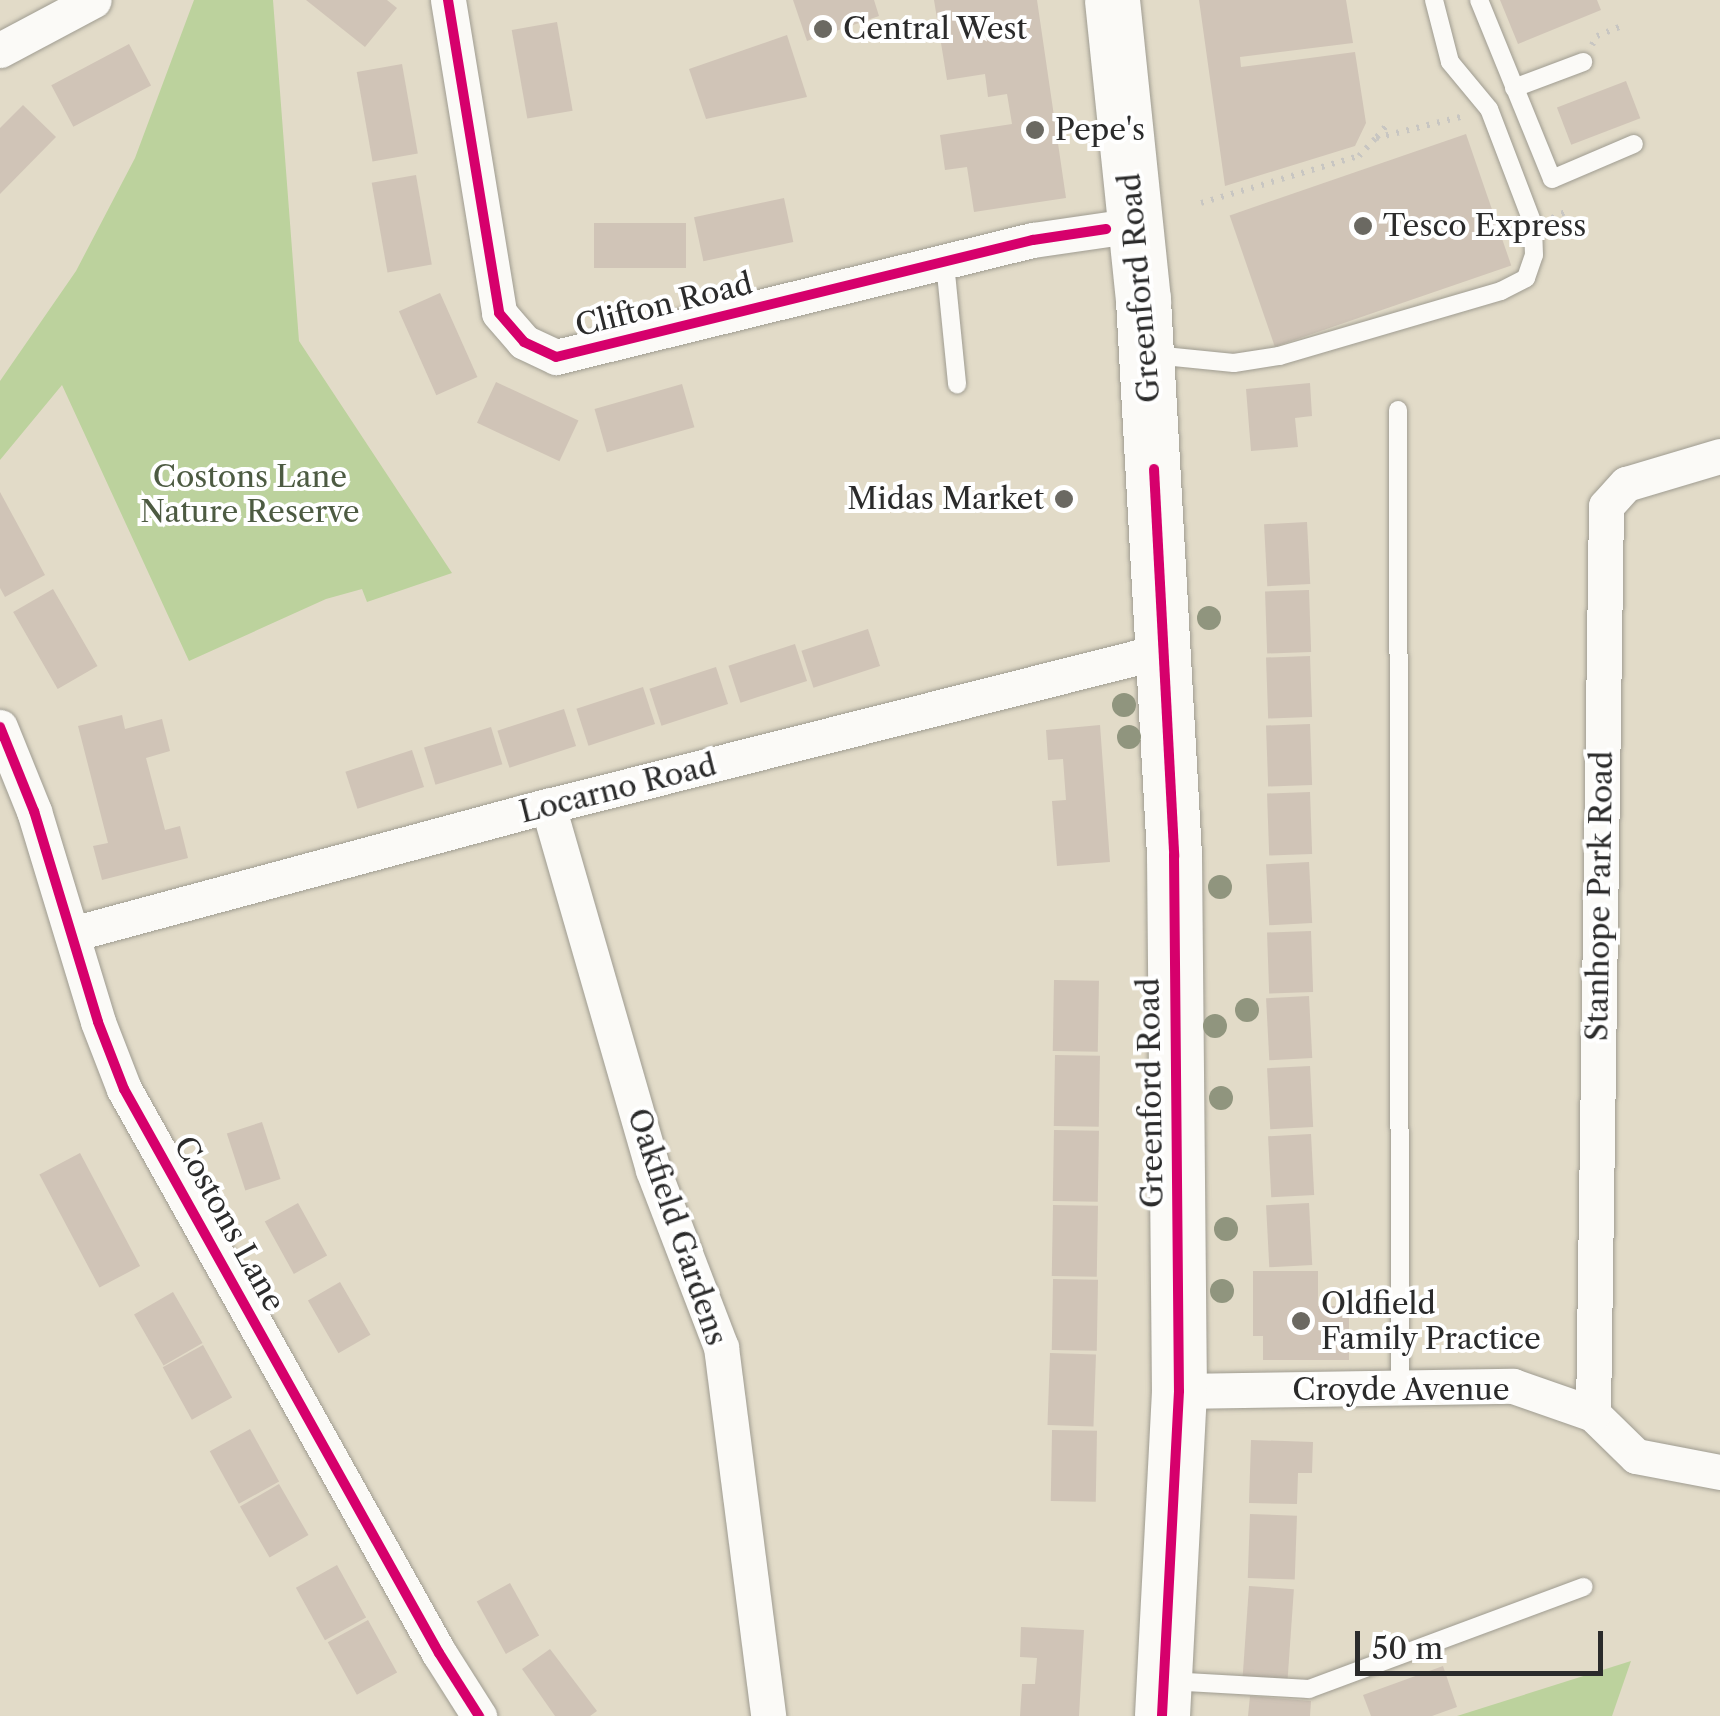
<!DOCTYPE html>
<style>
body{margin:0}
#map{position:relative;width:1720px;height:1716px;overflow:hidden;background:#e2dbc8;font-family:"Libre Caslon Text",serif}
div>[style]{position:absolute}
.green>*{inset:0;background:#bcd29d}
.building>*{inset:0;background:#d0c4b7;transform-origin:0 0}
.path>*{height:6px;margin-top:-3px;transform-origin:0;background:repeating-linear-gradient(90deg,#c8c6c2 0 2.5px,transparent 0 10.5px)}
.roads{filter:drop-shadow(0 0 2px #9f9c91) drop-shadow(0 0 2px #9f9c91)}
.lane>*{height:18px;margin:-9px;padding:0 9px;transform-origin:9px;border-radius:9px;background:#fbfaf7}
.street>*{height:35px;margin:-17.5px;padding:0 17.5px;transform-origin:17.5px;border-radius:17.5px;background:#fbfaf7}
.primary>*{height:55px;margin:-27.5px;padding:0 27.5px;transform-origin:27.5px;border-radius:27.5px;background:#fbfaf7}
.cycleway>*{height:10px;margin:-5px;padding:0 5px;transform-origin:5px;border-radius:5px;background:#d6006c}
.trees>*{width:24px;height:24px;margin:-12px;border-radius:50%;background:#90957e}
.dots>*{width:28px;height:28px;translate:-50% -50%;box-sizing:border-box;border:5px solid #fff;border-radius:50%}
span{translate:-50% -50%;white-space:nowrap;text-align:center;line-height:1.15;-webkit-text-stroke:8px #fff;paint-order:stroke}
.poi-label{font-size:30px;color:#2b2b2b}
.left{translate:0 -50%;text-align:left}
.right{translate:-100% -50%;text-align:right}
.street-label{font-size:30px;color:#2b2b2b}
.park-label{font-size:30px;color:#4d5b42}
.scale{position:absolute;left:1355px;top:1631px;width:248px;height:45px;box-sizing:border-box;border:5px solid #2b2b2b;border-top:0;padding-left:12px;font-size:30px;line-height:35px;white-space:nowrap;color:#2b2b2b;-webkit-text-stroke:8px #fff;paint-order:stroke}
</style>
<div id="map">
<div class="green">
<i style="clip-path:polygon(194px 0,273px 0,299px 341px,452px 573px,367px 602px,362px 589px,326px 599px,189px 661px,62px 385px,0 460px,0 381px,76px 271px,135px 158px)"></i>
<i style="clip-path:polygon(1631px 1661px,1612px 1716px,1457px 1716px)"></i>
</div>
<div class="building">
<i style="clip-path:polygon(306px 0,387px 0,397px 8px,365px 47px)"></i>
<i style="clip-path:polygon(793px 0,874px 0,879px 16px,807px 41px)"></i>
<i style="clip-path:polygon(934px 0,1037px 0,1066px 198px,974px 212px,967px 167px,945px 170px,940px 135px,1012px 124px,1007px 94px,988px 97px,985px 74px,947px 80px)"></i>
<i style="clip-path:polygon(1199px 0,1346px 0,1353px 43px,1240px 57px,1241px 67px,1355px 52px,1366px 123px,1355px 146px,1225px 186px)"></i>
<i style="clip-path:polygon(1500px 0,1597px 0,1601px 10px,1518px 44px)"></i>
<i style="left:557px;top:22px;width:90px;height:46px;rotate:80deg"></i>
<i style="clip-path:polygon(787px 35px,807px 97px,706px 119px,689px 69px)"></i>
<i style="left:129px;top:44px;width:47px;height:88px;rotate:62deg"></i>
<i style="left:402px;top:64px;width:91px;height:46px;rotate:80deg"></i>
<i style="left:1626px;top:81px;width:40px;height:74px;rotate:69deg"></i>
<i style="clip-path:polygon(23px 105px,56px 137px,0 194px,0 128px)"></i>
<i style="left:1466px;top:134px;width:139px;height:250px;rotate:71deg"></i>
<i style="left:416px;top:175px;width:91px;height:45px;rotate:80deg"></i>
<i style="left:784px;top:198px;width:45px;height:92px;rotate:78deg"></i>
<i style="left:594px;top:223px;width:92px;height:45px"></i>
<i style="left:440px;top:293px;width:92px;height:45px;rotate:66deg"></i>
<i style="left:496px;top:382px;width:91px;height:45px;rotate:25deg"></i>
<i style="clip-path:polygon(1310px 383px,1312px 416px,1295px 418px,1298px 447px,1251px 451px,1246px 389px)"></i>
<i style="left:682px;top:384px;width:45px;height:91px;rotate:74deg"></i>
<i style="clip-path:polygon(0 492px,45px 575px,5px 597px,0 588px)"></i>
<i style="left:1307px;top:522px;width:62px;height:43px;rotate:87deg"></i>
<i style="left:53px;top:589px;width:89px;height:46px;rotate:60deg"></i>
<i style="left:1309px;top:590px;width:62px;height:44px;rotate:88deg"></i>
<i style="left:868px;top:629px;width:39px;height:70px;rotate:72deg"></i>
<i style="left:795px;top:644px;width:39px;height:70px;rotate:72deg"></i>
<i style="left:1310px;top:656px;width:61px;height:44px;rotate:88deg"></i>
<i style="left:716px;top:667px;width:39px;height:70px;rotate:72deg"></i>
<i style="left:643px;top:687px;width:39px;height:70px;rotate:72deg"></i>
<i style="left:564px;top:709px;width:39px;height:70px;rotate:72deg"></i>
<i style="clip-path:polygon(122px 715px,125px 729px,162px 719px,170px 751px,146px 758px,165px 830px,180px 826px,188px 858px,102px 880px,93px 846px,108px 843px,78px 726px)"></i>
<i style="left:1310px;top:724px;width:61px;height:44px;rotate:88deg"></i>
<i style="clip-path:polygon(1100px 725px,1110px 862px,1057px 866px,1052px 801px,1066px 800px,1063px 759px,1048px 760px,1046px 730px)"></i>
<i style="left:491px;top:727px;width:39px;height:70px;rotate:73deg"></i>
<i style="left:412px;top:750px;width:39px;height:70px;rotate:72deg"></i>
<i style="left:1310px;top:792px;width:62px;height:43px;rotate:88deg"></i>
<i style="left:1309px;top:862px;width:61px;height:43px;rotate:87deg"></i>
<i style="left:1311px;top:931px;width:61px;height:44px;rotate:88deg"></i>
<i style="left:1054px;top:980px;width:45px;height:71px;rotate:1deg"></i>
<i style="left:1309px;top:996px;width:62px;height:43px;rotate:87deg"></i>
<i style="left:1055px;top:1055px;width:45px;height:71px;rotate:1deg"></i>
<i style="left:1310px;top:1066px;width:61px;height:43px;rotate:87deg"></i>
<i style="left:262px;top:1122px;width:60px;height:37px;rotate:72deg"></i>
<i style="left:1054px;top:1130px;width:45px;height:71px;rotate:1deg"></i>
<i style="left:1311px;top:1134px;width:61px;height:43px;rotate:87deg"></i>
<i style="left:80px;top:1153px;width:128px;height:46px;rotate:62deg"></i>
<i style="left:298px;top:1203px;width:60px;height:38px;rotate:61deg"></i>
<i style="left:1309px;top:1203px;width:62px;height:43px;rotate:87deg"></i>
<i style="left:1053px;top:1205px;width:45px;height:71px;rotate:1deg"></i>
<i style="clip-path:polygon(1253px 1271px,1318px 1271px,1318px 1306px,1349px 1306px,1349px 1360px,1263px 1360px,1263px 1336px,1253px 1336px)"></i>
<i style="left:1053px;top:1279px;width:45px;height:71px;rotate:1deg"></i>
<i style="left:340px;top:1282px;width:61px;height:37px;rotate:60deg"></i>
<i style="left:173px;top:1292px;width:59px;height:45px;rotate:60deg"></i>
<i style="left:203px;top:1345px;width:60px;height:46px;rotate:61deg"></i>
<i style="left:1050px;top:1353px;width:46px;height:72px;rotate:2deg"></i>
<i style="left:250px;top:1429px;width:60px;height:46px;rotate:61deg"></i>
<i style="left:1052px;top:1430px;width:45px;height:71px;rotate:1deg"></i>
<i style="clip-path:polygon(1251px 1440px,1313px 1442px,1312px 1473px,1298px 1473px,1297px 1504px,1249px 1503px)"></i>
<i style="left:279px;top:1484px;width:59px;height:45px;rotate:60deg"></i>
<i style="left:1250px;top:1514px;width:47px;height:64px;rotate:2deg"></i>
<i style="left:337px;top:1565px;width:60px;height:47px;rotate:61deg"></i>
<i style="left:510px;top:1583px;width:60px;height:38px;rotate:61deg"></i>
<i style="left:1249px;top:1586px;width:45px;height:93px;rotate:4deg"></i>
<i style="left:368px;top:1620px;width:60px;height:46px;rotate:61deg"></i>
<i style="clip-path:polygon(1021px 1627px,1084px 1630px,1079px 1716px,1020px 1716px,1022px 1684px,1035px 1684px,1037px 1658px,1020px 1657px)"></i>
<i style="clip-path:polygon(550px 1649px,597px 1711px,590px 1716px,555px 1716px,522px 1669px)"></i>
<i style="clip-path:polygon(1443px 1666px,1457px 1707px,1432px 1716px,1371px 1716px,1363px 1695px)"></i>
<i style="clip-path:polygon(1250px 1696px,1311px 1701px,1310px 1716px,1248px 1716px)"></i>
</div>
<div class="path">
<i style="left:1592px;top:45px;width:10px;rotate:-61deg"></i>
<i style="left:1597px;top:36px;width:29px;rotate:-22deg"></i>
<i style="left:1377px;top:137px;width:19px;rotate:-51deg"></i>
<i style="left:1201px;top:203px;width:165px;rotate:-16.6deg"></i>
<i style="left:1359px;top:156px;width:25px;rotate:-47deg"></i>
<i style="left:1376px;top:138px;width:91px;rotate:-14deg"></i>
<i style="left:1552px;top:218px;width:20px;rotate:-24deg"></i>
<i style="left:1556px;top:225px;width:20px;rotate:-24deg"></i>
</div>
<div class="roads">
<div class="lane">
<i style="left:1479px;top:0;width:193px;rotate:67.8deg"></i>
<i style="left:1552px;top:179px;width:89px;rotate:-23.1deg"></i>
<i style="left:1514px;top:88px;width:74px;rotate:-20.6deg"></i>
<i style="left:945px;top:263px;width:122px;rotate:84.3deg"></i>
<i style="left:1154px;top:355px;width:80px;rotate:5.7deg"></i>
<i style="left:1234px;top:363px;width:46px;rotate:-8.8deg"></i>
<i style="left:1279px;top:356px;width:231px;rotate:-16.3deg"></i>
<i style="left:1501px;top:291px;width:28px;rotate:-27deg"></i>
<i style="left:1526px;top:278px;width:24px;rotate:-71deg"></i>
<i style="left:1534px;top:255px;width:31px;rotate:-92deg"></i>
<i style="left:1533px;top:224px;width:123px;rotate:-110.9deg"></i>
<i style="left:1489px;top:109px;width:61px;rotate:-129.7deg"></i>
<i style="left:1450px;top:62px;width:64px;rotate:-104.5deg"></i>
<i style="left:1398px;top:410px;width:978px;rotate:89.88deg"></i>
<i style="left:1169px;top:1681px;width:140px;rotate:3.3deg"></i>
<i style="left:1309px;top:1689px;width:293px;rotate:-20.4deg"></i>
</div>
<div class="street">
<i style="left:448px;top:0;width:317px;rotate:80.7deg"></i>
<i style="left:499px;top:313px;width:38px;rotate:49deg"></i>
<i style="left:524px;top:342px;width:35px;rotate:25deg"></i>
<i style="left:556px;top:357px;width:491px;rotate:-13.8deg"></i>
<i style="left:1033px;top:240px;width:104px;rotate:-8.3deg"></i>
<i style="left:0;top:50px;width:106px;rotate:-28deg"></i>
<i style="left:0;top:727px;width:91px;rotate:68deg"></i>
<i style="left:34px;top:811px;width:220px;rotate:73.1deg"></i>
<i style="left:98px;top:1022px;width:72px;rotate:68.8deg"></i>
<i style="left:124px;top:1089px;width:646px;rotate:60.82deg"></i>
<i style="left:439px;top:1653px;width:75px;rotate:57.6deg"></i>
<i style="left:548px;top:806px;width:379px;rotate:73.9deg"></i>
<i style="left:653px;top:1170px;width:190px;rotate:69deg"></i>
<i style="left:721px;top:1347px;width:372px;rotate:82.7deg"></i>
<i style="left:72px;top:934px;width:493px;rotate:-15.1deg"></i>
<i style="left:548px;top:806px;width:637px;rotate:-14.17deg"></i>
<i style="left:1179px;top:1391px;width:334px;rotate:-0.9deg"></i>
<i style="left:1513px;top:1386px;width:85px;rotate:19.3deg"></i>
<i style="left:1593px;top:1414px;width:60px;rotate:44.3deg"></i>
<i style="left:1636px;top:1456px;width:86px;rotate:10.8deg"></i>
<i style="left:1593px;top:1414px;width:908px;rotate:-89.18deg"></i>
<i style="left:1606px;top:506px;width:30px;rotate:-48deg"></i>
<i style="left:1626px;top:484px;width:98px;rotate:-16.6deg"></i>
</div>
<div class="primary">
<i style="left:1112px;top:0;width:302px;rotate:84.1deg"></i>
<i style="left:1143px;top:300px;width:556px;rotate:86.8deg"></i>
<i style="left:1174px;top:855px;width:536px;rotate:89.47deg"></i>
<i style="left:1179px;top:1391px;width:325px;rotate:93deg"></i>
</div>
</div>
<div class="cycleway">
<i style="left:448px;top:0;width:317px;rotate:80.7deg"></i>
<i style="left:499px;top:313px;width:38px;rotate:49deg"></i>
<i style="left:524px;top:342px;width:35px;rotate:25deg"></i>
<i style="left:556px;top:357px;width:491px;rotate:-13.8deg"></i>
<i style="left:1033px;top:240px;width:74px;rotate:-8.6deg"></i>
<i style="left:1154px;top:469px;width:387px;rotate:87deg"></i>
<i style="left:1174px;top:855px;width:536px;rotate:89.47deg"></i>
<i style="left:1179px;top:1391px;width:325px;rotate:93deg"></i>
<i style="left:0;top:727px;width:91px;rotate:68deg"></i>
<i style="left:34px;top:811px;width:220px;rotate:73.1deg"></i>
<i style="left:98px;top:1022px;width:72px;rotate:68.8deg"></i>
<i style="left:124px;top:1089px;width:646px;rotate:60.82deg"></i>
<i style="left:439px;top:1653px;width:75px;rotate:57.6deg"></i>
</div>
<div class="trees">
<i style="left:1209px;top:618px"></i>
<i style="left:1124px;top:705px"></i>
<i style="left:1129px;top:737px"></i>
<i style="left:1220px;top:887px"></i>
<i style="left:1247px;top:1010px"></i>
<i style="left:1215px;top:1026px"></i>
<i style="left:1221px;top:1098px"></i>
<i style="left:1226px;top:1229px"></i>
<i style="left:1222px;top:1291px"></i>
</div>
<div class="dots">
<i style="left:823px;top:29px;background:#6b6962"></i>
<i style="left:1035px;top:130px;background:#6b6962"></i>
<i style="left:1363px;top:226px;background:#6b6962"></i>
<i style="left:1064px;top:499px;background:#6b6962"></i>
<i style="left:1301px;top:1321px;background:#6b6962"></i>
</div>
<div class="poi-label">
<span class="left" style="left:843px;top:29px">Central West</span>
<span class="left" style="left:1055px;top:130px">Pepe's</span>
<span class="left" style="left:1383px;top:226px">Tesco Express</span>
<span class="right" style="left:1044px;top:499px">Midas Market</span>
<span class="left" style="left:1321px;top:1321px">Oldfield<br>Family Practice</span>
</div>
<div class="street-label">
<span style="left:1140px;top:288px;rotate:-95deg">Greenford Road</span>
<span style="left:664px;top:305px;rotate:-14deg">Clifton Road</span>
<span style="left:618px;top:789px;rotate:-14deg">Locarno Road</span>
<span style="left:1600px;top:896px;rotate:-89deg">Stanhope Park Road</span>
<span style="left:1151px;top:1093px;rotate:-91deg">Greenford Road</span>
<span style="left:229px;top:1224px;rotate:61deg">Costons Lane</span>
<span style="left:677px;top:1227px;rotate:71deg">Oakfield Gardens</span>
<span style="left:1401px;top:1390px">Croyde Avenue</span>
</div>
<div class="park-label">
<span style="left:250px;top:494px">Costons Lane<br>Nature Reserve</span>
</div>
<div class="scale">50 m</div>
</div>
